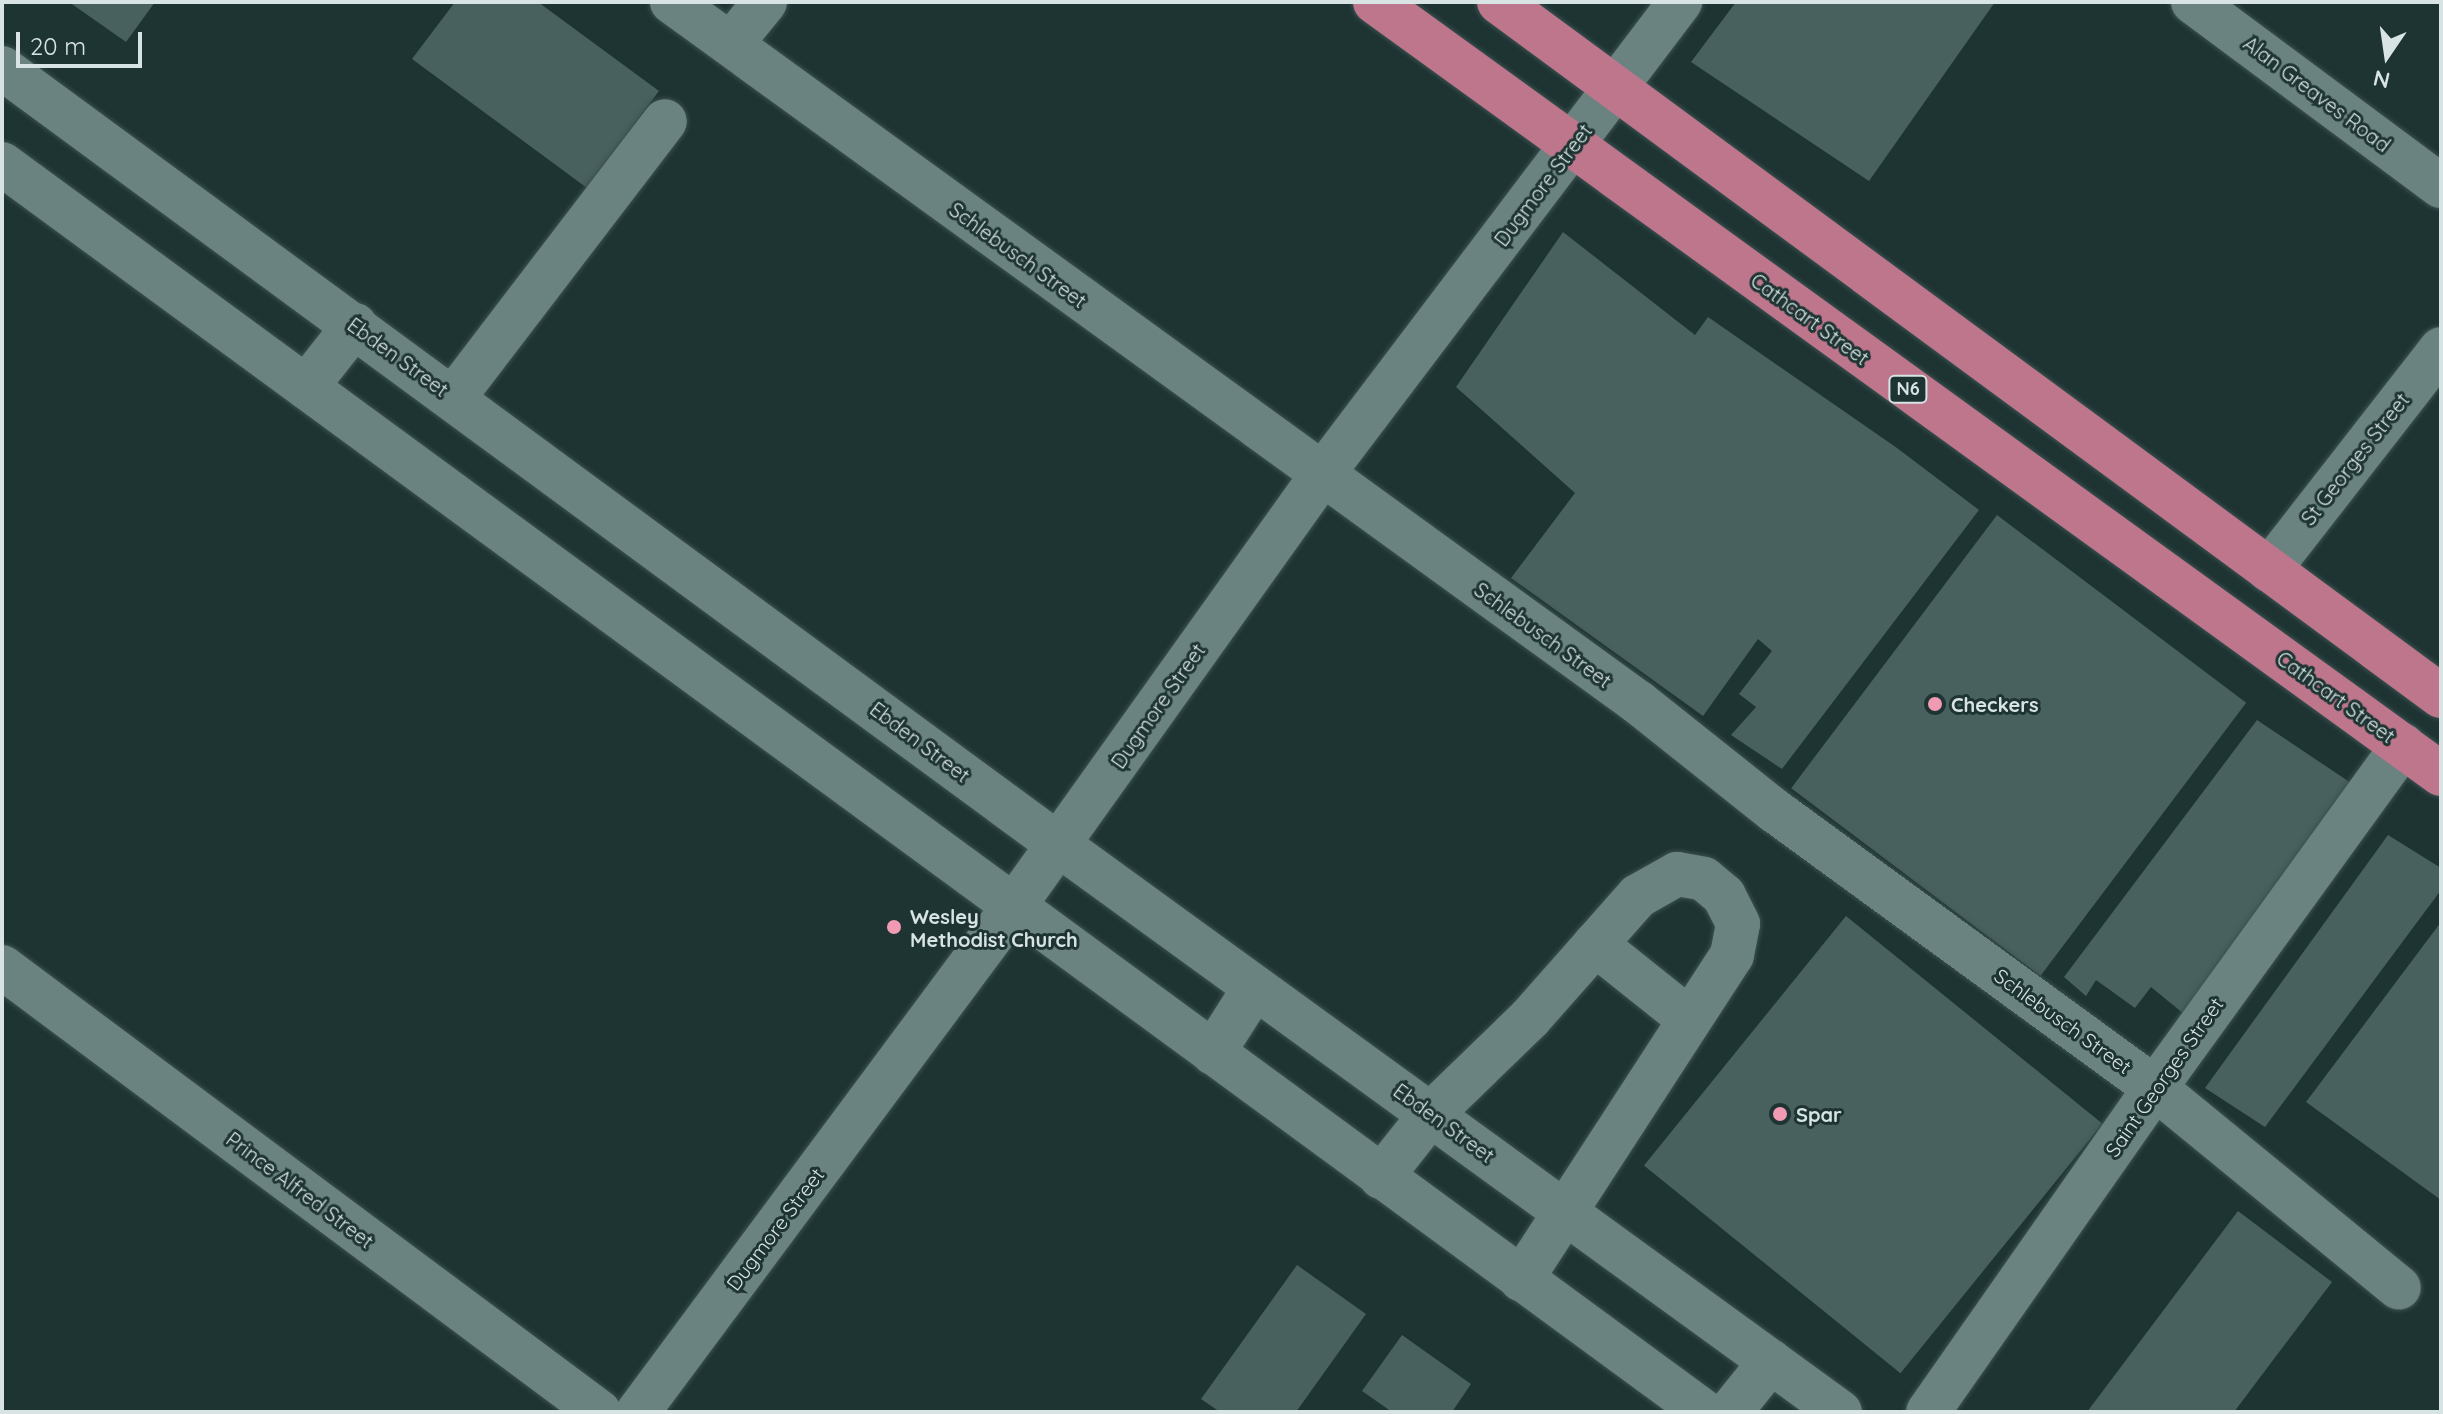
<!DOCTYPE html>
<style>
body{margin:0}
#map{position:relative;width:2443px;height:1414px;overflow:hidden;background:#1e3433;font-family:Quicksand,sans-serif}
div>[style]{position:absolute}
.building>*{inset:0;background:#48605e;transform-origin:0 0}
.roads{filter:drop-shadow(0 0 2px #3c504f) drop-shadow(0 0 2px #3c504f)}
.minor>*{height:44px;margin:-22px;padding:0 22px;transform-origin:22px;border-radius:22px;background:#6a8381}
.highway>*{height:44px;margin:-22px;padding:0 22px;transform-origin:22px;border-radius:22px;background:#bd768c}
.dots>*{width:22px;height:22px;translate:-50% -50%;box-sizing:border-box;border:4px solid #1e3433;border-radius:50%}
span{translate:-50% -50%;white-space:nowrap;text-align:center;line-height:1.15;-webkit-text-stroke:6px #1e3433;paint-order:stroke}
.shield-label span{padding:2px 6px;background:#1e3433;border:2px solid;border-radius:6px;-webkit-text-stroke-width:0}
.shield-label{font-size:18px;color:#d7e4e3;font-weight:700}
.street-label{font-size:20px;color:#d7e4e3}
.poi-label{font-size:20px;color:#d7e4e3;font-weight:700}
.left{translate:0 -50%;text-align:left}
.frame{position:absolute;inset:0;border:4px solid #d7e4e3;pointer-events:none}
.north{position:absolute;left:2347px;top:16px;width:80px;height:80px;-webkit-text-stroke:6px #1e3433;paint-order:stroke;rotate:193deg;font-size:22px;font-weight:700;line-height:32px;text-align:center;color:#d7e4e3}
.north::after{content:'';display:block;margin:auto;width:28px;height:36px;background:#d7e4e3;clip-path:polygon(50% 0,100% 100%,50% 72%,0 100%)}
.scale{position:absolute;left:16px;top:32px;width:126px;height:36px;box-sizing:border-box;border:4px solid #d7e4e3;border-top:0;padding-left:10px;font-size:24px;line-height:28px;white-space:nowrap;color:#d7e4e3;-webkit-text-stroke:6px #1e3433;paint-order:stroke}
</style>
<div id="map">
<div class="building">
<i style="clip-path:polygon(69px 2px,155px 2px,126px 42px)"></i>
<i style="clip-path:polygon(455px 2px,538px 2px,659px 91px,587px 188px,412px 59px)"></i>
<i style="clip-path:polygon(1736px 2px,1995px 2px,1869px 181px,1691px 62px)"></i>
<i style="clip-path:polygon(1563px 232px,1695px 335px,1708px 317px,1897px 448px,1979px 510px,1782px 769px,1731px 735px,1756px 707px,1739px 694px,1772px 651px,1758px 639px,1703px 716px,1511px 578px,1575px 493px,1456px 387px)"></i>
<i style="left:1997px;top:515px;width:312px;height:342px;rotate:37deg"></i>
<i style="clip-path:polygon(2257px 720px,2354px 785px,2184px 1014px,2151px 987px,2135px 1008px,2096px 980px,2086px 996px,2064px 977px)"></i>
<i style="clip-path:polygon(2388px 835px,2441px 868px,2441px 890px,2265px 1127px,2205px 1088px)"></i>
<i style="left:1846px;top:916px;width:330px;height:321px;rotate:39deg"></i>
<i style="clip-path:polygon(2441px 922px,2441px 1200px,2306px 1102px)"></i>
<i style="clip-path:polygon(2238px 1211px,2332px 1282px,2234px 1412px,2087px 1412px)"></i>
<i style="clip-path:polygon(1297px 1265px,1366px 1314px,1296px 1412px,1220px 1412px,1201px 1399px)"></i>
<i style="clip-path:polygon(1402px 1335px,1471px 1384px,1452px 1412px,1392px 1412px,1362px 1391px)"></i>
</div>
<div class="roads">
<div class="minor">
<i style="left:672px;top:2px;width:1194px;rotate:35.94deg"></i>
<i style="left:1639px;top:703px;width:174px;rotate:38.5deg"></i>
<i style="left:1775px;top:811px;width:470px;rotate:36.1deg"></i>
<i style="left:2155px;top:1088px;width:315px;rotate:39.3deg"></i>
<i style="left:2193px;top:2px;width:309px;rotate:36.6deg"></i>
<i style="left:731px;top:44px;width:54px;rotate:-51deg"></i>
<i style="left:2px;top:68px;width:1312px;rotate:36.32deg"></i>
<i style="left:1059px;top:845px;width:965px;rotate:35.98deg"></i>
<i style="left:2px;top:164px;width:2111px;rotate:36.25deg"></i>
<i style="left:306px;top:387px;width:79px;rotate:-51.7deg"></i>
<i style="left:454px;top:397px;width:347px;rotate:-52.6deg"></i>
<i style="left:2269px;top:570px;width:280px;rotate:-52.1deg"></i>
<i style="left:1595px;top:944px;width:120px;rotate:38.6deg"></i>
<i style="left:2px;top:967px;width:745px;rotate:36.7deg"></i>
<i style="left:1213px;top:1053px;width:78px;rotate:-57.5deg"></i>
<i style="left:1381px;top:1177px;width:80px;rotate:-51.6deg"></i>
<i style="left:1431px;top:1114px;width:138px;rotate:-44.1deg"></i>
<i style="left:1530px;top:1018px;width:163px;rotate:-48.5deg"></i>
<i style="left:1638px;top:896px;width:45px;rotate:-29.4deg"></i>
<i style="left:1677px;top:874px;width:27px;rotate:10deg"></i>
<i style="left:1704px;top:879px;width:26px;rotate:40deg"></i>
<i style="left:1724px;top:896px;width:31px;rotate:63deg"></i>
<i style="left:1738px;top:924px;width:32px;rotate:101deg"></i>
<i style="left:1732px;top:955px;width:387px;rotate:123deg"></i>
<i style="left:638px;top:1412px;width:630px;rotate:-53.38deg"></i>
<i style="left:1014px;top:906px;width:528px;rotate:-54.47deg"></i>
<i style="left:1321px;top:476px;width:595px;rotate:-52.86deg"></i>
<i style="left:1730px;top:1412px;width:65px;rotate:-51.2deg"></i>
<i style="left:1928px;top:1412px;width:396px;rotate:-55deg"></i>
<i style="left:2155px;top:1088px;width:423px;rotate:-54.1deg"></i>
</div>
<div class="highway">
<i style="left:1375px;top:2px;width:1316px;rotate:35.91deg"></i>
<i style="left:1499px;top:2px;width:1170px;rotate:36.38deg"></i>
</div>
</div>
<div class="dots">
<i style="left:1935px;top:704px;background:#f19ab4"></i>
<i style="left:894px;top:927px;background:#f19ab4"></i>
<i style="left:1780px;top:1114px;background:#f19ab4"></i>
</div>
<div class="shield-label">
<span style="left:1908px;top:389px">N6</span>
</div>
<div class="street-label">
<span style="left:2317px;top:94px;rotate:37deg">Alan Greaves Road</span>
<span style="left:1543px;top:185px;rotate:-53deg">Dugmore Street</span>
<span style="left:1018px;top:255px;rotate:36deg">Schlebusch Street</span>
<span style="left:1810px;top:319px;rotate:36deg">Cathcart Street</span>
<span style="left:398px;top:357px;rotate:36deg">Ebden Street</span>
<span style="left:2355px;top:459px;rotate:-52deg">St Georges Street</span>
<span style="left:1543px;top:635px;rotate:36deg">Schlebusch Street</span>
<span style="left:2336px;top:697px;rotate:36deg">Cathcart Street</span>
<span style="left:1158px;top:706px;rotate:-55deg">Dugmore Street</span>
<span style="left:920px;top:742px;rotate:37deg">Ebden Street</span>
<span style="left:2063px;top:1021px;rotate:36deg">Schlebusch Street</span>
<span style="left:2164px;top:1077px;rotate:-55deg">Saint Georges Street</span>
<span style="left:1444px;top:1123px;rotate:36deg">Ebden Street</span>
<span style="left:300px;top:1190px;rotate:37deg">Prince Alfred Street</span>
<span style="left:775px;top:1229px;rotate:-53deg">Dugmore Street</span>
</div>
<div class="poi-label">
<span class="left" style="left:1951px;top:704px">Checkers</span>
<span class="left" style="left:910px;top:928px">Wesley<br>Methodist Church</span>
<span class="left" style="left:1796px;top:1114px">Spar</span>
</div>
<div class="frame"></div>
<div class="north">N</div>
<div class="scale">20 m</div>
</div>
